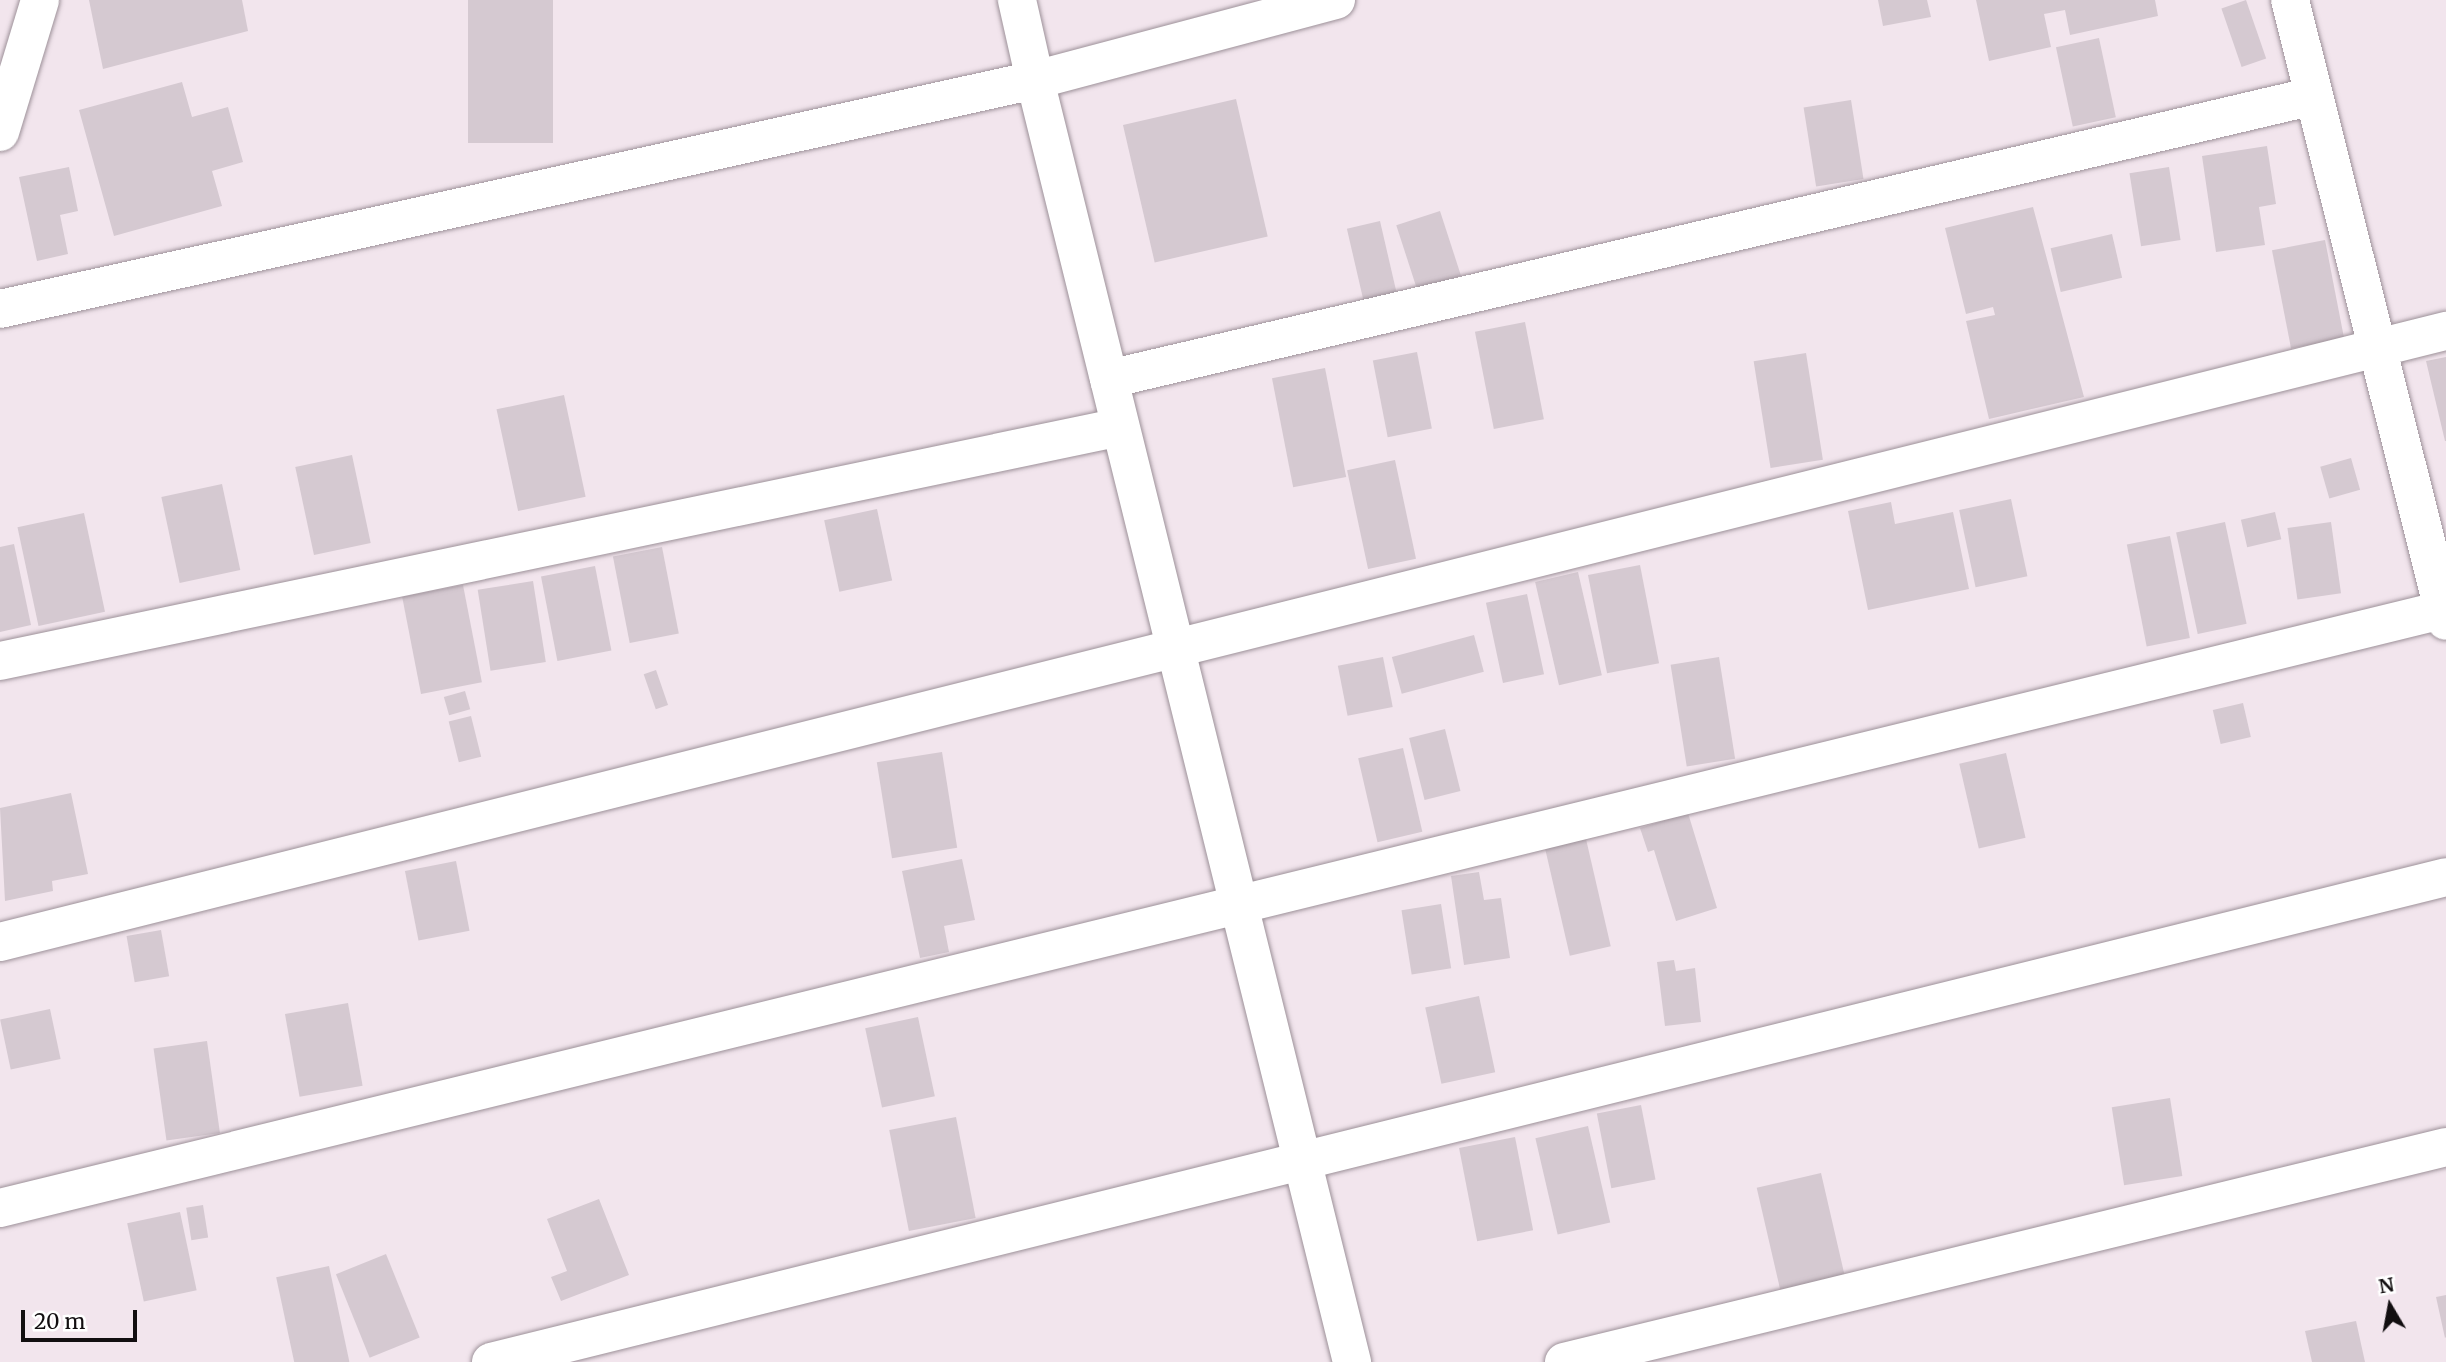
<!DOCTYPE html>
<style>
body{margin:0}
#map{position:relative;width:2446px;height:1362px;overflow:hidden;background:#f2e5ed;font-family:Merriweather,serif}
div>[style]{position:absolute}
.building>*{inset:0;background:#d5c9d1;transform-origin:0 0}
.roads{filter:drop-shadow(0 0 2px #9d9199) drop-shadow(0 0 2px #9d9199)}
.street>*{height:38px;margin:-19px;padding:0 19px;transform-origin:19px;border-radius:19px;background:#fff}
.secondary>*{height:38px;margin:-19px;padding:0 19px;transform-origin:19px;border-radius:19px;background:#fff}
span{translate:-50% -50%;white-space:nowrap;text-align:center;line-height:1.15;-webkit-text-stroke:6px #fff;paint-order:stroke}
.north{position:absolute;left:2355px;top:1271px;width:70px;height:70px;-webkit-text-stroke:5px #fff;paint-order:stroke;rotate:350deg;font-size:19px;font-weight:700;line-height:28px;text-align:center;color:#120e10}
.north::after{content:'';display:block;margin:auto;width:24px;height:32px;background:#120e10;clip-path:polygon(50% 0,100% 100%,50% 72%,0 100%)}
.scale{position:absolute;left:21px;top:1310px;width:116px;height:32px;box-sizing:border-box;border:4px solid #120e10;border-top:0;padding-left:9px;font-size:21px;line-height:24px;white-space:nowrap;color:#120e10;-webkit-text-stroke:5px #fff;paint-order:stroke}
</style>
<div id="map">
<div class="building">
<i style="clip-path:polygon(89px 0,242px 0,248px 31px,103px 69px)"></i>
<i style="left:468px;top:0;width:85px;height:143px"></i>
<i style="clip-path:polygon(1878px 0,1927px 0,1931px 17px,1883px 26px)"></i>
<i style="clip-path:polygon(1976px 0,2155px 0,2158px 16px,2070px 35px,2065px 10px,2044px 14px,2051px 47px,1989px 61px)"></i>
<i style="left:2246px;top:0;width:62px;height:26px;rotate:71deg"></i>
<i style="left:2099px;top:38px;width:81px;height:44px;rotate:78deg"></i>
<i style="clip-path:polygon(182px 82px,192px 117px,228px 107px,243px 162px,212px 171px,222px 206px,114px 236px,79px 110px)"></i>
<i style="left:1236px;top:99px;width:141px;height:116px;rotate:77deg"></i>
<i style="left:1851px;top:100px;width:80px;height:48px;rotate:81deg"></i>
<i style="clip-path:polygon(2267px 146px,2276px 204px,2259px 207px,2265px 245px,2216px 252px,2202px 156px)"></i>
<i style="clip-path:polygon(69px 167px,78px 211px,60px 215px,68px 254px,37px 261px,19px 177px)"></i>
<i style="left:2169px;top:167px;width:74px;height:40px;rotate:81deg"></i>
<i style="clip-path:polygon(2033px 207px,2084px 397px,1989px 419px,1966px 321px,1995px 315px,1993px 307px,1966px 314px,1945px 228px)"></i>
<i style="left:1440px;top:211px;width:68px;height:46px;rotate:72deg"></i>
<i style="left:1380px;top:221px;width:83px;height:34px;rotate:77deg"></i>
<i style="left:2112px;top:234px;width:45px;height:63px;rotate:77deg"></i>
<i style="left:2325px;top:240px;width:100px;height:54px;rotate:79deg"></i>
<i style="left:1525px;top:322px;width:99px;height:51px;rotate:79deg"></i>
<i style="left:1417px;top:352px;width:78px;height:45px;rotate:79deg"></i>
<i style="left:1806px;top:353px;width:108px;height:53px;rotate:81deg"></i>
<i style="clip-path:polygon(2446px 357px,2446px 441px,2445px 441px,2426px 361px)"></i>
<i style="left:1325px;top:368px;width:111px;height:54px;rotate:79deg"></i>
<i style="left:564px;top:395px;width:104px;height:69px;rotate:78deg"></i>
<i style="left:352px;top:455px;width:90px;height:58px;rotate:78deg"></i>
<i style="left:2351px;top:458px;width:33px;height:32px;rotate:74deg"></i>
<i style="left:1395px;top:460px;width:101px;height:49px;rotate:78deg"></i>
<i style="left:222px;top:484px;width:88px;height:62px;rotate:78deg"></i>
<i style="left:2011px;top:499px;width:79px;height:53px;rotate:78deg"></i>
<i style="clip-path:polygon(1891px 502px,1895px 524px,1953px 512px,1969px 589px,1868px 610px,1848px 511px)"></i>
<i style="left:877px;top:509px;width:73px;height:54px;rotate:78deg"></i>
<i style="left:2275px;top:512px;width:28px;height:35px;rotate:77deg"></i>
<i style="left:84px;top:513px;width:101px;height:68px;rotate:78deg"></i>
<i style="left:2225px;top:522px;width:104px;height:50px;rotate:78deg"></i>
<i style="left:2331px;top:522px;width:72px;height:44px;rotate:82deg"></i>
<i style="left:2170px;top:536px;width:104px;height:44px;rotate:79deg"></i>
<i style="clip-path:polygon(14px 544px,31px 625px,0 632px,0 547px)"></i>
<i style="left:662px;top:547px;width:88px;height:50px;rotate:79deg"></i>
<i style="left:1640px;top:565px;width:100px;height:53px;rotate:79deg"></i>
<i style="left:595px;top:566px;width:86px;height:55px;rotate:79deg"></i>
<i style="left:1578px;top:572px;width:106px;height:44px;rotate:77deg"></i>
<i style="left:533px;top:581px;width:82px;height:56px;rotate:81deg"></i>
<i style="left:463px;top:585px;width:99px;height:62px;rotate:79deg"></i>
<i style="left:1527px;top:594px;width:82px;height:42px;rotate:78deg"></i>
<i style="left:1474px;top:635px;width:38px;height:85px;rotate:75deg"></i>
<i style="left:1383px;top:657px;width:51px;height:46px;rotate:79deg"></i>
<i style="left:1719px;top:657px;width:103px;height:49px;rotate:81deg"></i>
<i style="left:656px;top:670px;width:37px;height:13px;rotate:71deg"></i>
<i style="left:465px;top:691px;width:19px;height:22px;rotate:74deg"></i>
<i style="left:2243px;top:703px;width:35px;height:31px;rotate:77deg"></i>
<i style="left:471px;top:716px;width:42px;height:23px;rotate:76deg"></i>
<i style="left:1445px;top:729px;width:64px;height:37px;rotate:76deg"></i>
<i style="left:1403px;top:748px;width:86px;height:46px;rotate:77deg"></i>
<i style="left:942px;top:752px;width:97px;height:66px;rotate:81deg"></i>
<i style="left:2006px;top:753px;width:87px;height:48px;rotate:77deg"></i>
<i style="clip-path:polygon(71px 793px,88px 874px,52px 881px,53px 891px,5px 901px,0 808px)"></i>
<i style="clip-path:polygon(1688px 813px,1717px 908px,1676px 921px,1654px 850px,1648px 852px,1640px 828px)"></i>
<i style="left:1586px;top:839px;width:110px;height:42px;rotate:77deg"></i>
<i style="clip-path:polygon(962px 859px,975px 920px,944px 926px,949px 952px,920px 958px,902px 871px)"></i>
<i style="left:456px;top:861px;width:71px;height:52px;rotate:79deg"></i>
<i style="clip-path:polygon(1479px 872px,1484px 900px,1501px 898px,1510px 958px,1464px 965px,1451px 876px)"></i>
<i style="left:1441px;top:904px;width:65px;height:40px;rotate:81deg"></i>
<i style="left:161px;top:930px;width:47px;height:35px;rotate:80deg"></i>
<i style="clip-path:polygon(1674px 960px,1676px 971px,1695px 968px,1701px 1022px,1665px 1026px,1657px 962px)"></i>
<i style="left:1479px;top:996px;width:78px;height:55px;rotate:78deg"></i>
<i style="left:348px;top:1003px;width:84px;height:64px;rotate:80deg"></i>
<i style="left:50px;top:1009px;width:51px;height:51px;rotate:78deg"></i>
<i style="left:918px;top:1017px;width:81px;height:54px;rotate:78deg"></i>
<i style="left:207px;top:1041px;width:93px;height:54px;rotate:82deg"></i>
<i style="left:2170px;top:1098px;width:79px;height:59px;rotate:81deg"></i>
<i style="left:1641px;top:1105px;width:76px;height:45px;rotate:79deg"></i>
<i style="left:956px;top:1117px;width:103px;height:68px;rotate:79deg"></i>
<i style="left:1588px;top:1126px;width:99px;height:54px;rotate:77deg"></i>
<i style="left:1515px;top:1137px;width:95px;height:57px;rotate:79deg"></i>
<i style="left:1821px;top:1173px;width:115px;height:66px;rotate:77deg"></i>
<i style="clip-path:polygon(599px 1199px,629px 1275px,561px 1301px,551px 1277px,567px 1271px,547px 1219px)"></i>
<i style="left:203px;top:1205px;width:33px;height:17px;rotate:81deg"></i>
<i style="left:180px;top:1212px;width:80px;height:54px;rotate:78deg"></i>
<i style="left:386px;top:1254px;width:90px;height:54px;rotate:68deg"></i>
<i style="left:329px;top:1266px;width:98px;height:54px;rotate:78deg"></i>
<i style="clip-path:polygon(2446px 1295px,2446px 1337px,2445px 1338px,2436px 1297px)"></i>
<i style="clip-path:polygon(2356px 1321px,2365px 1362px,2312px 1362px,2305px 1331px)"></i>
</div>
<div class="roads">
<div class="street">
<i style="left:2290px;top:0;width:640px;rotate:75.9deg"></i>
<i style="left:0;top:132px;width:138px;rotate:-73.1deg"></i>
<i style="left:0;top:309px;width:1060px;rotate:-12.48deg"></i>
<i style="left:1035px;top:80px;width:82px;rotate:-102.7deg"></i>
<i style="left:1109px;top:379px;width:1238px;rotate:-13.22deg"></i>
<i style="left:0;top:661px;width:1144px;rotate:-11.8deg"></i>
<i style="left:0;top:942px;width:2521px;rotate:-14.03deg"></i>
<i style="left:0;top:1208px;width:2518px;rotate:-13.76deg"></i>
<i style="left:491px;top:1362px;width:2014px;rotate:-13.93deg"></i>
<i style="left:1564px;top:1362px;width:908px;rotate:-13.7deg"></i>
</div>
<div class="secondary">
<i style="left:1336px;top:0;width:311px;rotate:165.1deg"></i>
<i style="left:1035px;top:80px;width:1321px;rotate:76.11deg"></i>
</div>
</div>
<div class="north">N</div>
<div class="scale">20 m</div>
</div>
